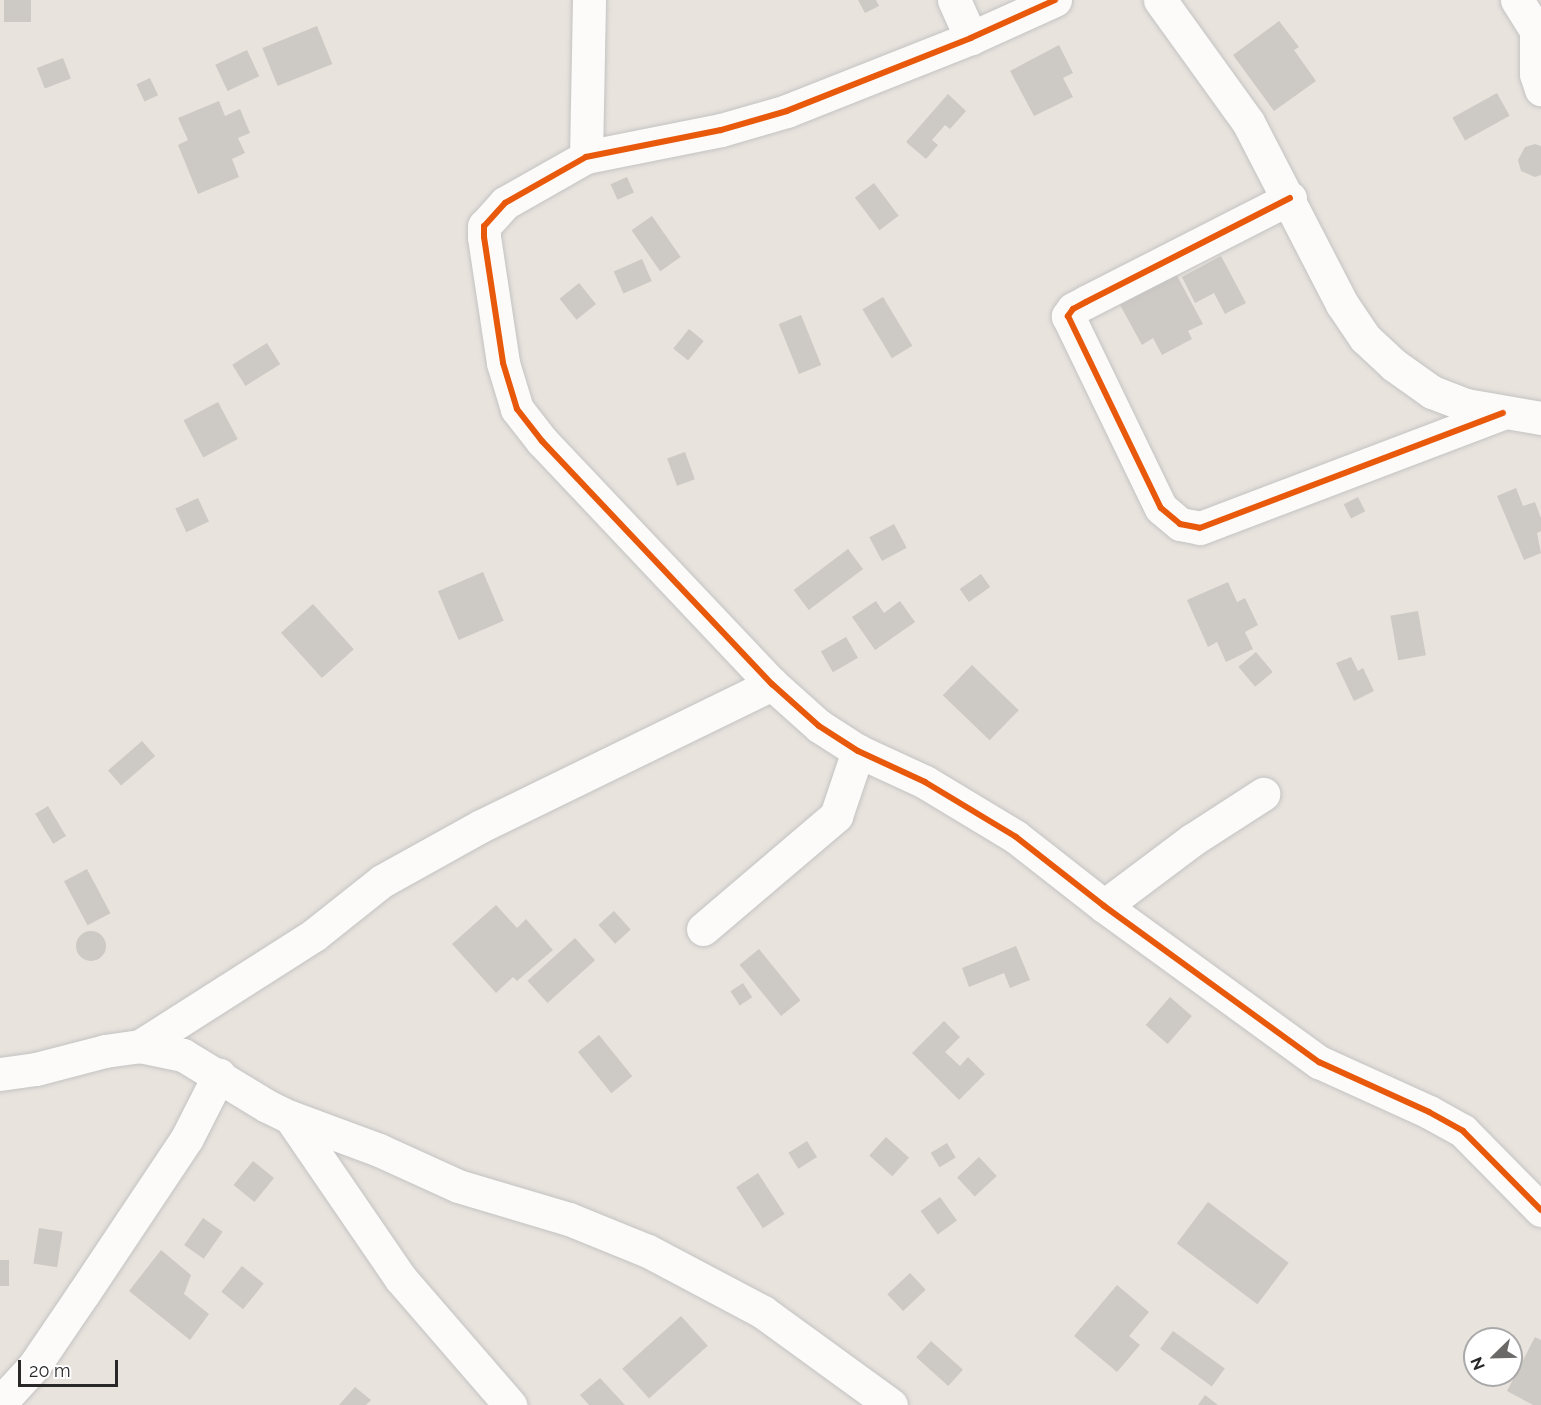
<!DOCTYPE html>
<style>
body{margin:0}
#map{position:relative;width:1541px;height:1405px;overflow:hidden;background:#e8e3dd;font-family:Raleway,sans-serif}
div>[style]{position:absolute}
.building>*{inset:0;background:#cdc9c4;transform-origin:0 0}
.round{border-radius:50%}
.roads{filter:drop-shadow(0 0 2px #c4c3c3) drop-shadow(0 0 2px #c4c3c3)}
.minor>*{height:33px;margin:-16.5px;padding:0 16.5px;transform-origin:16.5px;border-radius:16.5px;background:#fcfbfa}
.cycleway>*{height:6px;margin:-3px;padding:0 3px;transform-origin:3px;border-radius:3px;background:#e8590c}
span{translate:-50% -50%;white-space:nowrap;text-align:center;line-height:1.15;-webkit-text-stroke:4.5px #fff;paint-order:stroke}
.north{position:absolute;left:1463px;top:1327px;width:60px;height:60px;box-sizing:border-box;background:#fff;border:2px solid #a9a9a9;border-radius:50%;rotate:247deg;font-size:16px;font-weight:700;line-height:24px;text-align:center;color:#282828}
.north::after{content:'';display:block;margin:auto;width:21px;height:27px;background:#6b6967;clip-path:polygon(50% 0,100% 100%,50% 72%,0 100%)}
.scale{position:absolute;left:18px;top:1360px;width:100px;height:27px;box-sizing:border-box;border:3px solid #282828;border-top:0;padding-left:8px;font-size:18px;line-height:21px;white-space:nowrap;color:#282828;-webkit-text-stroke:4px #fff;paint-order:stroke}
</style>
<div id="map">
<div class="building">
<i style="left:4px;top:0;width:27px;height:22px"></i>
<i style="clip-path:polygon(858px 0,876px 0,879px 6px,865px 13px)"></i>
<i style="clip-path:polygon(1279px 21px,1299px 47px,1294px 50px,1316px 81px,1274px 111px,1233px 55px)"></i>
<i style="left:317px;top:26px;width:41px;height:59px;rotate:68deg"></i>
<i style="clip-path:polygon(1059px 45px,1073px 73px,1063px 78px,1073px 97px,1034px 116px,1010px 71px)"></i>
<i style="left:247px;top:50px;width:29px;height:35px;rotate:65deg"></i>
<i style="left:63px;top:58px;width:22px;height:28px;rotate:69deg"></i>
<i style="left:150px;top:78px;width:19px;height:15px;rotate:65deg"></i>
<i style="left:1497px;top:93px;width:26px;height:51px;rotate:61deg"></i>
<i style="clip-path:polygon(948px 94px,966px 111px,950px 129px,945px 125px,932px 140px,938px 145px,926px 159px,906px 142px)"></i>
<i style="clip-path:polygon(219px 101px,225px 116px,240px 109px,250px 133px,238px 138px,245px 153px,232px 159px,239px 177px,198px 194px,178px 145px,188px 140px,178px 118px)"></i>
<i style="clip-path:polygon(1535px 144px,1541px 146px,1541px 175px,1535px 177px,1521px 171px,1518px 160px,1525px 147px)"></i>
<i style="left:627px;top:177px;width:17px;height:18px;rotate:66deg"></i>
<i style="left:874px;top:183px;width:41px;height:24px;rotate:53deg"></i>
<i style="left:652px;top:216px;width:50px;height:25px;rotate:55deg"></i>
<i style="clip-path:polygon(1221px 256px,1246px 303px,1225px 314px,1214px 293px,1195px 303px,1182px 277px)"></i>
<i style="left:642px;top:259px;width:24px;height:31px;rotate:66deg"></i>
<i style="clip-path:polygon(1176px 274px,1203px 324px,1188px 331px,1192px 339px,1162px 355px,1153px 338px,1142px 345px,1120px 305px)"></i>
<i style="left:579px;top:283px;width:27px;height:25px;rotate:51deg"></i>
<i style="left:883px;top:297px;width:57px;height:24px;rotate:59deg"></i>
<i style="left:801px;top:315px;width:54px;height:24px;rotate:68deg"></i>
<i style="left:689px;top:329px;width:19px;height:25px;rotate:39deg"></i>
<i style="left:267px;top:343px;width:25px;height:41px;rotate:58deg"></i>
<i style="left:218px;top:402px;width:42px;height:39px;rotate:62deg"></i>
<i style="left:685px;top:452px;width:29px;height:19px;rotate:70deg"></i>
<i style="clip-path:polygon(1516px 488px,1523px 506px,1535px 502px,1541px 518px,1541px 531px,1537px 533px,1541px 553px,1524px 560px,1497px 496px)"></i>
<i style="left:1358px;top:497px;width:16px;height:16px;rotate:63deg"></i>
<i style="left:198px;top:498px;width:26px;height:25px;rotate:65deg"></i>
<i style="left:894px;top:524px;width:27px;height:28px;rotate:62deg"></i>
<i style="left:848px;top:549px;width:25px;height:68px;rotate:53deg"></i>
<i style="left:483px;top:572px;width:53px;height:49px;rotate:67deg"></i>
<i style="left:981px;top:574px;width:16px;height:26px;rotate:55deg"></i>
<i style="clip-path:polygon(1228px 582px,1237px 602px,1245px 598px,1258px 625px,1245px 632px,1253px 649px,1226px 662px,1217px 642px,1208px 647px,1187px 600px)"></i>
<i style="clip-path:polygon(876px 601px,884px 613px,900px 601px,915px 622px,875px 650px,852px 617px)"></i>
<i style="left:313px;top:604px;width:61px;height:43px;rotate:48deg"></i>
<i style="left:1418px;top:611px;width:45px;height:28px;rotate:80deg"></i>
<i style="left:846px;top:637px;width:24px;height:29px;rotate:60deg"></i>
<i style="left:1256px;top:652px;width:26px;height:23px;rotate:50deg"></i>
<i style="clip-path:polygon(1351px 657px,1358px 671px,1363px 668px,1374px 691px,1354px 701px,1336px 663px)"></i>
<i style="left:972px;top:665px;width:65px;height:42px;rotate:44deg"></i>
<i style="left:142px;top:741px;width:20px;height:45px;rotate:49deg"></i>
<i style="left:48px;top:806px;width:35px;height:15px;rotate:59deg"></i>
<i style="left:87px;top:869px;width:50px;height:26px;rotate:62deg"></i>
<i style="clip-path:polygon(496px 905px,517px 928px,526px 919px,553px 950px,517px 981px,513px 977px,496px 993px,452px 944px)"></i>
<i style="left:614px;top:911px;width:25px;height:21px;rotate:48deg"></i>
<i class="round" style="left:76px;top:931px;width:30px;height:30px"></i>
<i style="left:575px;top:938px;width:30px;height:64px;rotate:48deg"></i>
<i style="clip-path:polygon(1016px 946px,1030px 980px,1010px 988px,1004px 973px,969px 987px,962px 968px)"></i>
<i style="left:759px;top:949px;width:66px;height:25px;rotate:51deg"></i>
<i style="left:743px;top:983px;width:17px;height:15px;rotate:57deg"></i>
<i style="left:1170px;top:997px;width:29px;height:37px;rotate:41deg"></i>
<i style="clip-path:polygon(944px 1021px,960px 1037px,945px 1052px,960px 1066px,968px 1057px,985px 1074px,959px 1100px,912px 1053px)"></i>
<i style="left:599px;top:1035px;width:53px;height:27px;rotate:51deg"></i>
<i style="left:886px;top:1137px;width:31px;height:25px;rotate:42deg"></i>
<i style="left:807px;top:1141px;width:19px;height:22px;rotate:58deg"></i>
<i style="left:947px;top:1143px;width:17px;height:19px;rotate:59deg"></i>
<i style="left:979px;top:1157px;width:26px;height:30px;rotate:47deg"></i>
<i style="left:253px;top:1161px;width:27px;height:31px;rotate:39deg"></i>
<i style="left:758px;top:1173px;width:49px;height:26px;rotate:57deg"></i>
<i style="left:940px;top:1197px;width:29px;height:24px;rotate:54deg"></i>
<i style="left:1208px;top:1202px;width:101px;height:52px;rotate:37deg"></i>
<i style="left:203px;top:1218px;width:24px;height:33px;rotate:35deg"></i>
<i style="left:39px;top:1228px;width:24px;height:36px;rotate:9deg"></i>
<i style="clip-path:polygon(161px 1250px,191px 1275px,184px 1294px,209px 1314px,190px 1340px,129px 1291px)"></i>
<i style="left:0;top:1260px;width:9px;height:26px"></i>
<i style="left:242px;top:1266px;width:28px;height:33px;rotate:39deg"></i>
<i style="left:910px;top:1273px;width:23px;height:31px;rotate:47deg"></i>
<i style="clip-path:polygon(1117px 1285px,1149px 1312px,1129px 1336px,1140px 1345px,1117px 1372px,1074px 1336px)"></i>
<i style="left:681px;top:1316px;width:40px;height:79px;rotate:48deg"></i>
<i style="left:1173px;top:1331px;width:64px;height:22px;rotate:36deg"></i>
<i style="clip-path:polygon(1535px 1337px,1541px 1340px,1541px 1405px,1533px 1405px,1507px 1391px)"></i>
<i style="left:931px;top:1341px;width:43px;height:22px;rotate:42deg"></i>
<i style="clip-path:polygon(600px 1378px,625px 1405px,589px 1405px,580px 1395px)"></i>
<i style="clip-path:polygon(355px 1387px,371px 1400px,366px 1405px,339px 1405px)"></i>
<i style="clip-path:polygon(1205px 1395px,1218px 1405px,1198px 1405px)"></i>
</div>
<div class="roads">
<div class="minor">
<i style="left:954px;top:0;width:42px;rotate:65.9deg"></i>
<i style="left:1055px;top:0;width:92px;rotate:155.7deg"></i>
<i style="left:971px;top:38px;width:198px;rotate:158.4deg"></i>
<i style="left:787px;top:111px;width:69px;rotate:163.9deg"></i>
<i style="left:721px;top:130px;width:138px;rotate:168.7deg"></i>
<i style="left:586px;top:157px;width:93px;rotate:150.4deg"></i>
<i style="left:505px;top:203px;width:31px;rotate:132deg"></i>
<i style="left:484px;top:226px;width:11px;rotate:90deg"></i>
<i style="left:484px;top:237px;width:127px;rotate:81.4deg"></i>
<i style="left:503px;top:363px;width:48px;rotate:73.1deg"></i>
<i style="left:517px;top:409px;width:41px;rotate:52deg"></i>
<i style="left:542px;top:441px;width:335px;rotate:46.6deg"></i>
<i style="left:772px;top:684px;width:63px;rotate:41.8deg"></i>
<i style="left:819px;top:726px;width:46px;rotate:32.7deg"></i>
<i style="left:858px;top:751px;width:74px;rotate:24.8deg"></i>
<i style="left:925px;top:782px;width:106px;rotate:31.1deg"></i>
<i style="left:1016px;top:837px;width:112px;rotate:38.1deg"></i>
<i style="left:1104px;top:906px;width:266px;rotate:36deg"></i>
<i style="left:1319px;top:1062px;width:121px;rotate:24.4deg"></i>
<i style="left:1429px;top:1112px;width:39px;rotate:29deg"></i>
<i style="left:1463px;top:1131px;width:111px;rotate:45.4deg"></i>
<i style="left:1160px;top:0;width:150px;rotate:54.2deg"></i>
<i style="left:1248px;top:122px;width:205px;rotate:62.7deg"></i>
<i style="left:1342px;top:304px;width:41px;rotate:55.9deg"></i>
<i style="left:1365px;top:338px;width:40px;rotate:43deg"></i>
<i style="left:1394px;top:365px;width:47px;rotate:35.4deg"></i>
<i style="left:1432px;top:392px;width:36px;rotate:21deg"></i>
<i style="left:1466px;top:405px;width:76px;rotate:9.8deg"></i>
<i style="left:1517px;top:0;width:36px;rotate:58deg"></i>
<i style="left:1536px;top:31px;width:43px;rotate:90deg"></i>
<i style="left:1536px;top:74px;width:16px;rotate:72deg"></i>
<i style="left:586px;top:157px;width:157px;rotate:-88.9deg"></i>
<i style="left:1290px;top:198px;width:229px;rotate:153deg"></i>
<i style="left:1086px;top:302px;width:15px;rotate:152deg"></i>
<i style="left:1073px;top:309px;width:9px;rotate:126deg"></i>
<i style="left:1068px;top:316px;width:213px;rotate:64.2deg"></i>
<i style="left:1161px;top:508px;width:25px;rotate:40deg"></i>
<i style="left:1180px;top:524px;width:20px;rotate:11deg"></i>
<i style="left:1200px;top:528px;width:324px;rotate:-20.8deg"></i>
<i style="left:1104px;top:906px;width:110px;rotate:-36.9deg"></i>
<i style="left:1192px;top:840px;width:85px;rotate:-32.9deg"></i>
<i style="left:703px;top:929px;width:175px;rotate:-40.4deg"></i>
<i style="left:836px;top:816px;width:69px;rotate:-71.3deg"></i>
<i style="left:140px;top:1046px;width:206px;rotate:-32.5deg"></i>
<i style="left:314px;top:935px;width:87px;rotate:-38.5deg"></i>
<i style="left:382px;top:881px;width:113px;rotate:-29.1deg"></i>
<i style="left:481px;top:826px;width:324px;rotate:-26deg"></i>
<i style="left:0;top:1074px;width:36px;rotate:-8deg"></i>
<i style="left:36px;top:1069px;width:71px;rotate:-14.6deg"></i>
<i style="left:105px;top:1051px;width:35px;rotate:-8deg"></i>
<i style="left:140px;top:1046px;width:44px;rotate:11.8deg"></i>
<i style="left:183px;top:1055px;width:98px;rotate:31.3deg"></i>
<i style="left:267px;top:1106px;width:25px;rotate:26deg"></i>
<i style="left:290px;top:1117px;width:196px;rotate:55.6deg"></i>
<i style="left:401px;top:1279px;width:167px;rotate:49.1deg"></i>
<i style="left:290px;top:1117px;width:95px;rotate:20.3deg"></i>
<i style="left:379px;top:1150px;width:87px;rotate:24.5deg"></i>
<i style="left:458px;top:1186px;width:116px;rotate:16.6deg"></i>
<i style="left:569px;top:1219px;width:85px;rotate:22.1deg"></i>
<i style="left:648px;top:1251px;width:130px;rotate:27.9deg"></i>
<i style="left:763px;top:1312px;width:158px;rotate:36deg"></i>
<i style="left:0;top:1403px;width:50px;rotate:-47.4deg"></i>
<i style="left:34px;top:1366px;width:87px;rotate:-55.8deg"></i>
<i style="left:83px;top:1294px;width:187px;rotate:-56.3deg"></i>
<i style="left:187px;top:1138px;width:71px;rotate:-63.1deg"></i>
</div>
</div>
<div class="cycleway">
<i style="left:1055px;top:0;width:92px;rotate:155.7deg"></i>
<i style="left:971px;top:38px;width:198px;rotate:158.4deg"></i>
<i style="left:787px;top:111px;width:69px;rotate:163.9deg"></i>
<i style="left:721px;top:130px;width:138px;rotate:168.7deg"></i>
<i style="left:586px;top:157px;width:93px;rotate:150.4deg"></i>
<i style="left:505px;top:203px;width:31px;rotate:132deg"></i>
<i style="left:484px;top:226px;width:11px;rotate:90deg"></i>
<i style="left:484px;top:237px;width:127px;rotate:81.4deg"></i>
<i style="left:503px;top:363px;width:48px;rotate:73.1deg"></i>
<i style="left:517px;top:409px;width:41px;rotate:52deg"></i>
<i style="left:542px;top:441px;width:335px;rotate:46.6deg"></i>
<i style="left:772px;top:684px;width:63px;rotate:41.8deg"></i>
<i style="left:819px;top:726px;width:46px;rotate:32.7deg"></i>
<i style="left:858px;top:751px;width:74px;rotate:24.8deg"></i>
<i style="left:925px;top:782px;width:106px;rotate:31.1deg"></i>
<i style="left:1016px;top:837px;width:112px;rotate:38.1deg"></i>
<i style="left:1104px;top:906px;width:266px;rotate:36deg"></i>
<i style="left:1319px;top:1062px;width:121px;rotate:24.4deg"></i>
<i style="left:1429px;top:1112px;width:39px;rotate:29deg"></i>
<i style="left:1463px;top:1131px;width:111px;rotate:45.4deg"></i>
<i style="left:1290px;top:198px;width:229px;rotate:153deg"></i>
<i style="left:1086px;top:302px;width:15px;rotate:152deg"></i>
<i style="left:1073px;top:309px;width:9px;rotate:126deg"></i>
<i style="left:1068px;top:316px;width:213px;rotate:64.2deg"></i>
<i style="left:1161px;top:508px;width:25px;rotate:40deg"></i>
<i style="left:1180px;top:524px;width:20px;rotate:11deg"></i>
<i style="left:1200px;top:528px;width:324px;rotate:-20.8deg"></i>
</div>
<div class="north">N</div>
<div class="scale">20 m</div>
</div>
